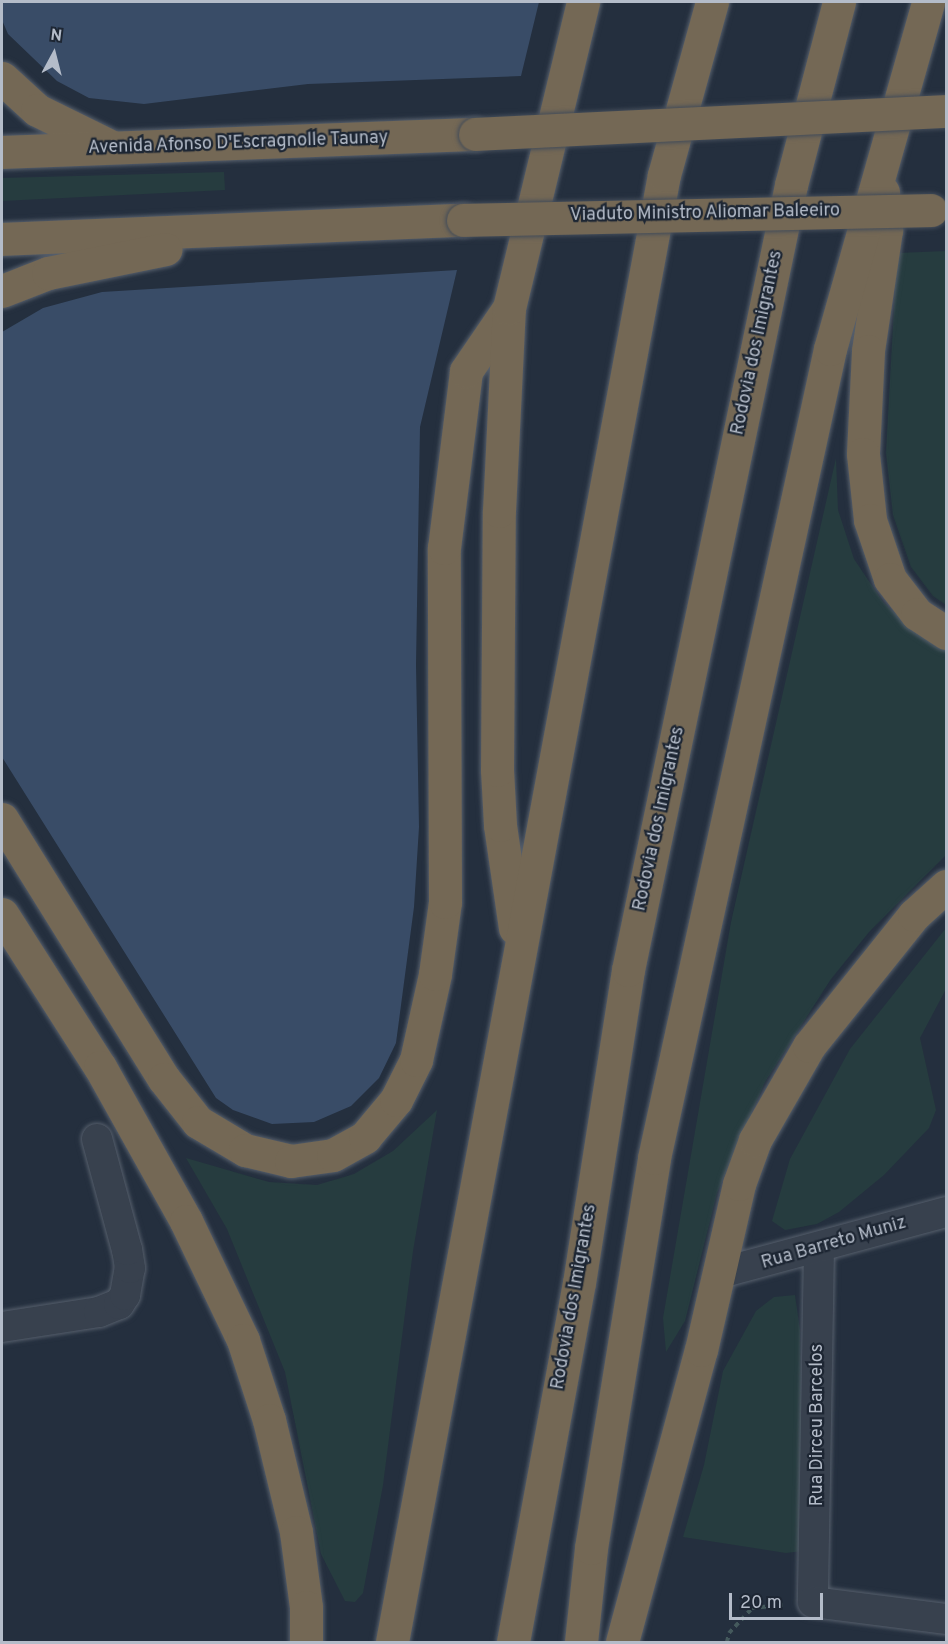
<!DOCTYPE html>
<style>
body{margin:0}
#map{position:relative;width:948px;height:1644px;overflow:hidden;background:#242f3e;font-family:Overpass,sans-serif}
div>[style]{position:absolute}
.green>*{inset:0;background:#263c3f}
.water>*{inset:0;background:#394c67}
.path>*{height:4px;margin-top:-2px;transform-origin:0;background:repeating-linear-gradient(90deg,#44595c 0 4.5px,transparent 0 9px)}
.roads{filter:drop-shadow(0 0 2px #565f6c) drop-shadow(0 0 2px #565f6c)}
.street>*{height:30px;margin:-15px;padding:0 15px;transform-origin:15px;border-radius:15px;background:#38414e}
.highway>*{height:33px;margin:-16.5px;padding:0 16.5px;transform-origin:16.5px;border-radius:16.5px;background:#746855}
.bridges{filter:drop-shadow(0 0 2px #434c59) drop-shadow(0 0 2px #434c59)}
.highway-bridge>*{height:33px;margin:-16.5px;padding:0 16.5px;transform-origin:16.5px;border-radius:16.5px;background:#746855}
span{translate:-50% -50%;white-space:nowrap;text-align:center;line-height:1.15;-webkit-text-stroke:4.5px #1d2633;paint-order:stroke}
.street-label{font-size:18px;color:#b4bcc9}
.frame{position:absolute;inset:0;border:3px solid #b4bcc9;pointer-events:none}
.north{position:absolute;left:24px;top:24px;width:60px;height:60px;-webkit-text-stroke:4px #1d2633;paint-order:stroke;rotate:7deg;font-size:16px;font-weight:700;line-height:24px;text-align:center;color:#b4bcc9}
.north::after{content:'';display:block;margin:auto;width:21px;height:27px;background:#b4bcc9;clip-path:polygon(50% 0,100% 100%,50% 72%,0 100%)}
.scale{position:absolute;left:729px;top:1593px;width:94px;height:27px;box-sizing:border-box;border:3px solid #b4bcc9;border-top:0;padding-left:8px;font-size:18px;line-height:21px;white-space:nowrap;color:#b4bcc9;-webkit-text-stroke:4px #1d2633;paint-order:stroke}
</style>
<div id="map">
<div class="green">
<i style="clip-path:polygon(224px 172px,225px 190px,2px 201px,2px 178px)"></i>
<i style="clip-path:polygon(946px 251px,946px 605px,933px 596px,911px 567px,893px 515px,886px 453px,897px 253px)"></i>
<i style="clip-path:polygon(836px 458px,838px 510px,854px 559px,883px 602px,904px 622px,946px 649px,946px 855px,869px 932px,831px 979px,765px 1082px,717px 1193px,685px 1321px,666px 1352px,663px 1318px,731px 922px)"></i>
<i style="clip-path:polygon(946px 928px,946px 989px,920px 1038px,936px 1110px,929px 1128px,884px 1175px,839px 1212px,817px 1224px,785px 1230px,772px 1221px,790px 1159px,850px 1049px)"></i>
<i style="clip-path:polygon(437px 1110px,413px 1251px,383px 1485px,363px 1593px,355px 1602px,345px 1601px,321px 1554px,285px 1372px,227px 1229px,186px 1158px,269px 1182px,317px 1185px,354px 1174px,393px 1151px)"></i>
<i style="clip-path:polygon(795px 1295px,800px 1330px,803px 1551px,786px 1553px,683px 1537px,704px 1465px,723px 1371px,756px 1311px,774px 1297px)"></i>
</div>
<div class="water">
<i style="clip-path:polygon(2px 2px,539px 2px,521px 76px,308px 84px,144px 104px,89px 98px,57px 81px,8px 34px,2px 20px)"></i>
<i style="clip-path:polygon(457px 270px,420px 427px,416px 665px,419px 827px,414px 907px,396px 1043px,379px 1078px,351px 1106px,314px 1122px,272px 1124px,233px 1110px,216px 1098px,2px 757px,2px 332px,43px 308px,102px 292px)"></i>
</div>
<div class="path">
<i style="left:727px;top:1642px;width:9px;rotate:-77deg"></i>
<i style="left:729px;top:1633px;width:34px;rotate:-47deg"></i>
<i style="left:752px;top:1608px;width:31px;rotate:-6deg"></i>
</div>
<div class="roads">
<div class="street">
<i style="left:819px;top:1248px;width:354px;rotate:91deg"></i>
<i style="left:813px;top:1602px;width:134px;rotate:7.3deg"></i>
<i style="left:720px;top:1273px;width:234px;rotate:-15.1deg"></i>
<i style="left:2px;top:1327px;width:98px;rotate:-8.8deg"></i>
<i style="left:99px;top:1312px;width:22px;rotate:-22deg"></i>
<i style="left:119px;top:1304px;width:11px;rotate:-56deg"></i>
<i style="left:125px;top:1295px;width:27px;rotate:-80deg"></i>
<i style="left:130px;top:1268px;width:18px;rotate:-99deg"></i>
<i style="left:127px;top:1250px;width:115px;rotate:-105.1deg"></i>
</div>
<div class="highway">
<i style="left:2px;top:78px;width:47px;rotate:42.4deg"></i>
<i style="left:37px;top:110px;width:81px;rotate:26.3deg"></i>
<i style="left:2px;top:152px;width:473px;rotate:-2.2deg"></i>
<i style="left:883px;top:192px;width:38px;rotate:85deg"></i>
<i style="left:886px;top:230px;width:122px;rotate:98.5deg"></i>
<i style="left:868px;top:351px;width:103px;rotate:92.8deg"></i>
<i style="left:863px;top:454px;width:66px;rotate:83.9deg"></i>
<i style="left:870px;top:520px;width:62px;rotate:71.3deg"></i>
<i style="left:890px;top:579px;width:44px;rotate:52.4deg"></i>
<i style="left:917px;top:614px;width:35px;rotate:33deg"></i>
<i style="left:2px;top:239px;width:461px;rotate:-2.4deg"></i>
<i style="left:2px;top:291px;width:49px;rotate:-21.4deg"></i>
<i style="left:48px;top:273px;width:120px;rotate:-11.5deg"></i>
<i style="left:2px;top:819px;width:306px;rotate:58.1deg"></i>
<i style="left:164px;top:1079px;width:55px;rotate:51.7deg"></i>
<i style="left:198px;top:1122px;width:55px;rotate:30.8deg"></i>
<i style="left:245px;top:1150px;width:47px;rotate:13.4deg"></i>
<i style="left:291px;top:1161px;width:42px;rotate:-8.1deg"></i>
<i style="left:333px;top:1155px;width:37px;rotate:-29deg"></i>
<i style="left:365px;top:1137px;width:48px;rotate:-50deg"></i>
<i style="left:396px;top:1100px;width:45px;rotate:-63.4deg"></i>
<i style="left:416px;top:1060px;width:88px;rotate:-77.5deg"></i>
<i style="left:435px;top:974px;width:73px;rotate:-82.1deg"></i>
<i style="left:445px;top:902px;width:354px;rotate:-90.2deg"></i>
<i style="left:444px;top:548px;width:178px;rotate:-82.9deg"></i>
<i style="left:466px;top:371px;width:76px;rotate:-55.7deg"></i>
<i style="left:2px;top:914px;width:182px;rotate:57.4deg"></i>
<i style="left:100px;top:1067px;width:176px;rotate:60.8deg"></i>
<i style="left:186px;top:1221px;width:132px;rotate:64.4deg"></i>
<i style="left:243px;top:1340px;width:84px;rotate:72deg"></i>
<i style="left:269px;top:1420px;width:115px;rotate:76.4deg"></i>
<i style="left:296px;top:1532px;width:76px;rotate:82.4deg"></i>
<i style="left:306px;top:1607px;width:35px;rotate:90deg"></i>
<i style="left:515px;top:928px;width:104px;rotate:-98.3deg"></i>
<i style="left:500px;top:825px;width:55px;rotate:-93.1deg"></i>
<i style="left:497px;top:770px;width:259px;rotate:-89.6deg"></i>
<i style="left:499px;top:511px;width:203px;rotate:-87.2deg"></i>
<i style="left:509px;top:308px;width:315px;rotate:-76.4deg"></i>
<i style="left:392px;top:1642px;width:1492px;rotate:-79.5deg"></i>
<i style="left:664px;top:175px;width:180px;rotate:-74.5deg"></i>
<i style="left:513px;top:1642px;width:365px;rotate:-79.6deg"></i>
<i style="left:579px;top:1283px;width:317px;rotate:-81.1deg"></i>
<i style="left:628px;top:970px;width:802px;rotate:-78.27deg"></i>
<i style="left:791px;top:185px;width:189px;rotate:-75.3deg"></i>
<i style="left:581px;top:1642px;width:95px;rotate:-83.9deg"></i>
<i style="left:591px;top:1548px;width:395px;rotate:-80.8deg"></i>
<i style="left:654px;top:1158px;width:828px;rotate:-77.73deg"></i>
<i style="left:830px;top:349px;width:361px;rotate:-74.2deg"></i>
<i style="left:622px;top:1642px;width:302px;rotate:-74.9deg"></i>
<i style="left:701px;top:1350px;width:170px;rotate:-77.1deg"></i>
<i style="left:739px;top:1184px;width:47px;rotate:-70deg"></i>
<i style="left:755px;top:1140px;width:108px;rotate:-60.1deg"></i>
<i style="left:809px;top:1046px;width:168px;rotate:-51.3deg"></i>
<i style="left:914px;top:915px;width:43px;rotate:-42.2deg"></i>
</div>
</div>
<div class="bridges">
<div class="highway-bridge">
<i style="left:475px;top:134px;width:472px;rotate:-2.8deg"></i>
<i style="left:463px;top:220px;width:468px;rotate:-1.2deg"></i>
</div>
</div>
<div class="street-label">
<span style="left:238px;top:144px;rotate:-2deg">Avenida Afonso D'Escragnolle Taunay</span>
<span style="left:705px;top:214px;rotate:-1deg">Viaduto Ministro Aliomar Baleeiro</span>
<span style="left:758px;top:343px;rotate:-78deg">Rodovia dos Imigrantes</span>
<span style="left:660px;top:819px;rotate:-78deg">Rodovia dos Imigrantes</span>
<span style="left:834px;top:1244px;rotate:-16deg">Rua Barreto Muniz</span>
<span style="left:575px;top:1297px;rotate:-80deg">Rodovia dos Imigrantes</span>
<span style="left:818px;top:1425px;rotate:-90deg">Rua Dirceu Barcelos</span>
</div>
<div class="frame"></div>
<div class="north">N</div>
<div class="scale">20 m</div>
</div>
